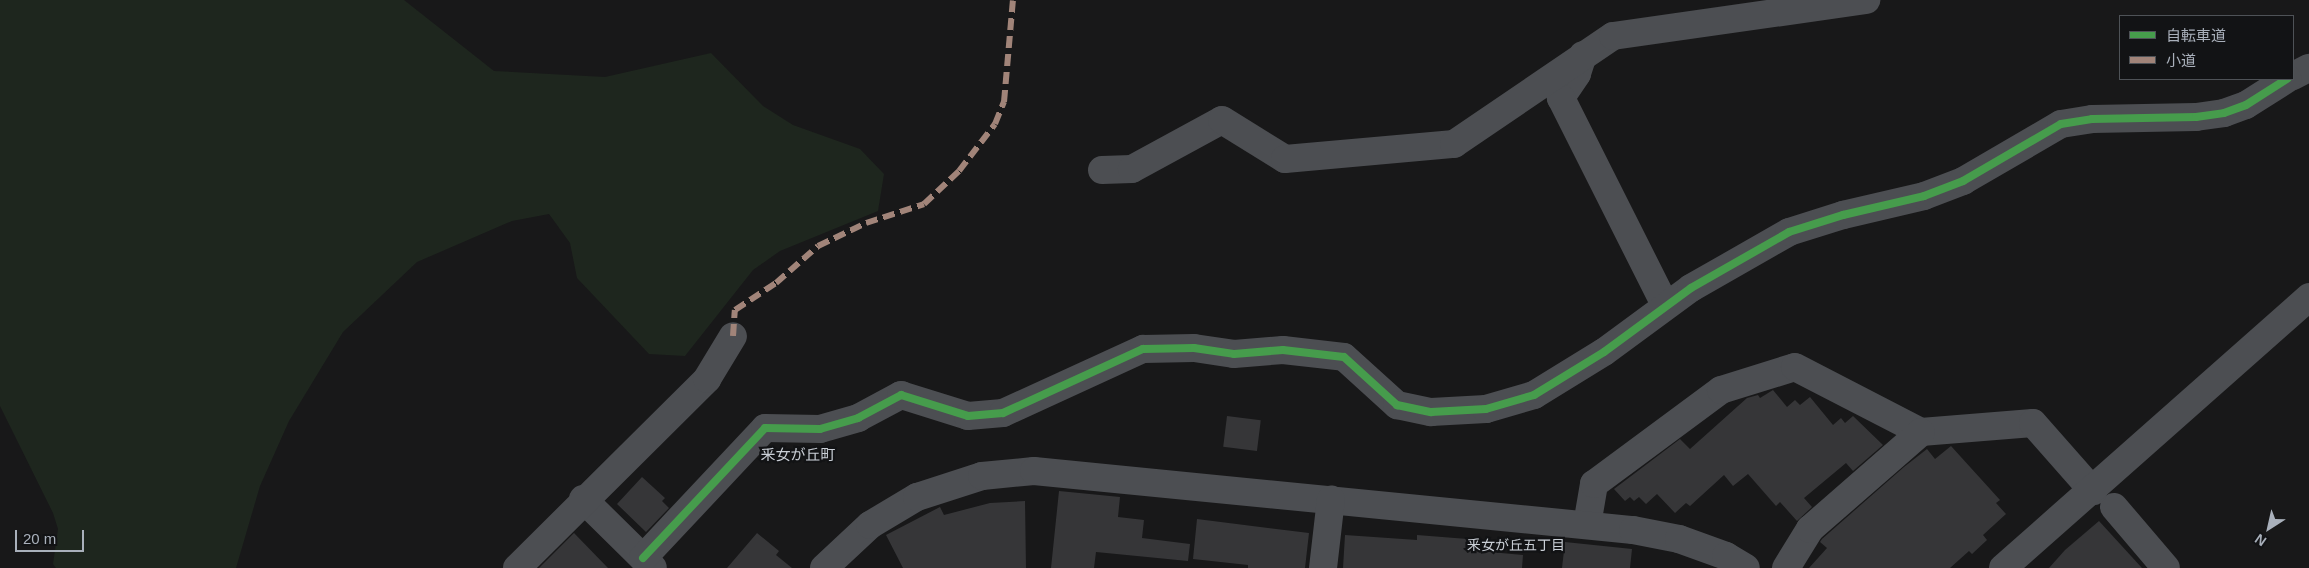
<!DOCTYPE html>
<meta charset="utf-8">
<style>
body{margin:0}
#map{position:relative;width:2309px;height:568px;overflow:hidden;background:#181819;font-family:Helvetica,"Noto Sans JP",sans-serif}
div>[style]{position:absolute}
.green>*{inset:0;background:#1e261e}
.building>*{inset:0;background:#363638;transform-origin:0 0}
.minor>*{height:28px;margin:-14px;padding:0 14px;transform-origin:14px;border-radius:14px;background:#4c4e52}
.quiet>*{height:6px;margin-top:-3px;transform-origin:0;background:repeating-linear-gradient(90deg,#a18479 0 12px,transparent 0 18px)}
.cycleway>*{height:8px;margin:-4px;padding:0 4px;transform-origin:4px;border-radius:4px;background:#469c4c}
span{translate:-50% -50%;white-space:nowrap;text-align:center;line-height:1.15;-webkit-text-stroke:4.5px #121315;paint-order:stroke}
.neighbourhood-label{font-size:14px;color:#cacfd6}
.quarter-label{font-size:15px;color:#cacfd6}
.legend{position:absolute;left:2119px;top:15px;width:175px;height:65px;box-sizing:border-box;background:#121315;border:1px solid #4e5257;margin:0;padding:6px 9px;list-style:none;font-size:15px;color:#a9b0bb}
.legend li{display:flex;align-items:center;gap:10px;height:25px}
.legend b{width:25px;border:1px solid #4e5257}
.north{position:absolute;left:2244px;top:503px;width:50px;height:50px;-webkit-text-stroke:4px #121315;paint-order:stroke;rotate:215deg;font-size:14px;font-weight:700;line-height:20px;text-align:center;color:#a9b0bb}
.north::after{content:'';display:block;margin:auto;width:18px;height:22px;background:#a9b0bb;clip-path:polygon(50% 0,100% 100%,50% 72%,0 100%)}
.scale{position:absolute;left:15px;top:530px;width:69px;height:22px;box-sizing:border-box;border:2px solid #a9b0bb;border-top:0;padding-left:6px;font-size:15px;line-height:18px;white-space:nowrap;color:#a9b0bb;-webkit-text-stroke:4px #121315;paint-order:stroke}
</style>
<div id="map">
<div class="green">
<i style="clip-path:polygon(0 0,404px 0,494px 71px,605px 77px,711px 53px,763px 106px,793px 125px,860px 149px,884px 174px,878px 211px,780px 251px,753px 270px,685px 356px,649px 354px,577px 278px,570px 243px,549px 214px,512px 221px,417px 262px,343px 332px,289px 421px,260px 486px,236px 568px,56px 568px,53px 564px,58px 529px,53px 513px,0 406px)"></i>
</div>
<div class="building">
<i style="clip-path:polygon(1773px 390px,1787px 407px,1795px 400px,1800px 405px,1810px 397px,1833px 425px,1841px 418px,1845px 423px,1853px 416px,1883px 445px,1853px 471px,1846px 463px,1804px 498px,1812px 507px,1797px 521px,1780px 502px,1776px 506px,1748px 474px,1733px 486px,1724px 475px,1690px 506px,1686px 503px,1675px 513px,1657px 494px,1646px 504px,1639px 497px,1634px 501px,1630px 497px,1625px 501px,1614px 489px,1680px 439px,1690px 449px,1747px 398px,1758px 395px,1760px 398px)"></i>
<i style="left:1227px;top:416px;width:34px;height:31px;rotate:7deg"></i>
<i style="clip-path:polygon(1951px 446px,2000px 500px,1996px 503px,2006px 514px,1983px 535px,1987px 540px,1972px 554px,1969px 551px,1950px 568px,1809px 568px,1827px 548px,1820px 542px,1822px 539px,1904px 467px,1927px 449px,1935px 459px)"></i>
<i style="clip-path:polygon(642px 477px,665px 498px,662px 501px,669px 508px,646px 532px,617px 504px)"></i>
<i style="clip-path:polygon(1059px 491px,1120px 497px,1118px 517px,1144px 520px,1142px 538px,1190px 544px,1188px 561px,1096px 552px,1094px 568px,1051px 568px)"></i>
<i style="clip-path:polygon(1025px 501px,1026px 568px,903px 568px,886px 535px,940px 507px,944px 515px,990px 503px)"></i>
<i style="clip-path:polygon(1197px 519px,1309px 533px,1305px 568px,1248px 568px,1248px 565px,1193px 559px)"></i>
<i style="clip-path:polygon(2099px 521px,2142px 568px,2049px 568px,2065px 550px)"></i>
<i style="clip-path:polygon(574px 533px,608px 568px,539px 568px)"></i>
<i style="clip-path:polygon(757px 533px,779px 551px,776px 555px,792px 568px,727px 568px)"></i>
<i style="clip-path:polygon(1345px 535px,1417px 540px,1417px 535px,1480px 540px,1479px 551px,1523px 555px,1522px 568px,1343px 568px)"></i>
<i style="clip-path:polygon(1565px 542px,1632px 549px,1630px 568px,1562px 568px)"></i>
</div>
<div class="minor">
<i style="left:1583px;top:55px;width:20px;rotate:108deg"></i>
<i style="left:1577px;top:74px;width:29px;rotate:124deg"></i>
<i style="left:1561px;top:98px;width:232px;rotate:63.3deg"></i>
<i style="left:2293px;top:76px;width:18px;rotate:-27deg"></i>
<i style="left:1102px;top:170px;width:30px;rotate:-2deg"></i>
<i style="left:1132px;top:169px;width:102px;rotate:-28.6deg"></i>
<i style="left:1222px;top:120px;width:74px;rotate:31.8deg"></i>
<i style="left:1285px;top:159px;width:170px;rotate:-5.1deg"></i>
<i style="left:1454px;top:144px;width:192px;rotate:-34.2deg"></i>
<i style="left:1613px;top:36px;width:256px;rotate:-8.1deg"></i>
<i style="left:583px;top:499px;width:98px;rotate:44.6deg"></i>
<i style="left:2114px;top:507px;width:80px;rotate:49.6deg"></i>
<i style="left:1587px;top:525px;width:42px;rotate:-80.3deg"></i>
<i style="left:1594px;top:484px;width:158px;rotate:-36.5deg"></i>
<i style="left:1721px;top:390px;width:77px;rotate:-17.3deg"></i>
<i style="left:1795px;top:367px;width:142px;rotate:27.3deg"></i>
<i style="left:1921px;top:432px;width:112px;rotate:-4.6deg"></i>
<i style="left:2033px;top:423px;width:91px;rotate:48.6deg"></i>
<i style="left:643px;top:558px;width:178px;rotate:-46.8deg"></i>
<i style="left:765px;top:428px;width:55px;rotate:1deg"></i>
<i style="left:820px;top:429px;width:40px;rotate:-16deg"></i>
<i style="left:858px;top:418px;width:49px;rotate:-28.1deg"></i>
<i style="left:901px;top:395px;width:70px;rotate:17.4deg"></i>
<i style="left:968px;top:416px;width:35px;rotate:-5deg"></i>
<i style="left:1003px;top:413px;width:154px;rotate:-24.6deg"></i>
<i style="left:1143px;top:349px;width:51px;rotate:-1.1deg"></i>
<i style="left:1194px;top:348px;width:40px;rotate:8.5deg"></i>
<i style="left:1234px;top:354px;width:49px;rotate:-4.7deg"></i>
<i style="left:1283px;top:350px;width:61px;rotate:6.5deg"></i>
<i style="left:1344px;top:357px;width:72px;rotate:42.2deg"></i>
<i style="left:1397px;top:405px;width:35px;rotate:12deg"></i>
<i style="left:1431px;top:412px;width:55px;rotate:-3.1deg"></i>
<i style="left:1486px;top:409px;width:50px;rotate:-16.3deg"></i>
<i style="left:1534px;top:395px;width:82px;rotate:-31.6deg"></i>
<i style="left:1604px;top:352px;width:108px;rotate:-36.3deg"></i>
<i style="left:1691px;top:288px;width:113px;rotate:-29.7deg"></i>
<i style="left:1789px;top:232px;width:57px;rotate:-17.5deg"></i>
<i style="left:1843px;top:215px;width:83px;rotate:-13.2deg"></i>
<i style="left:1924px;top:196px;width:42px;rotate:-21deg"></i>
<i style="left:1963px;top:181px;width:113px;rotate:-30.2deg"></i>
<i style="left:2061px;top:124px;width:31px;rotate:-9deg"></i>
<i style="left:2092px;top:119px;width:104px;rotate:-1.1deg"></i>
<i style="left:2196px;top:117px;width:28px;rotate:-8deg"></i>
<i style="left:2224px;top:113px;width:23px;rotate:-20deg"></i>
<i style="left:2246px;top:105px;width:49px;rotate:-32.4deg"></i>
<i style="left:517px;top:568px;width:268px;rotate:-44.8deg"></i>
<i style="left:707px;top:379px;width:50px;rotate:-58.8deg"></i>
<i style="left:824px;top:568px;width:63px;rotate:-43.1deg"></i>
<i style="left:870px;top:525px;width:55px;rotate:-30.8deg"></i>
<i style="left:917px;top:497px;width:68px;rotate:-17.9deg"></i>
<i style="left:982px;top:476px;width:52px;rotate:-5.5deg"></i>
<i style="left:1034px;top:471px;width:602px;rotate:5.63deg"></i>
<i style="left:1633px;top:530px;width:47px;rotate:11.1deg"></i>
<i style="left:1679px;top:539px;width:50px;rotate:19.9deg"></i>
<i style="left:1726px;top:556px;width:23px;rotate:31deg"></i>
<i style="left:1323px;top:568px;width:69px;rotate:-83.4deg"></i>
<i style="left:1786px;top:568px;width:46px;rotate:-58.4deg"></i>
<i style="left:1810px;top:529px;width:147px;rotate:-41.1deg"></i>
<i style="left:2003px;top:568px;width:409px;rotate:-41.5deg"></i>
</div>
<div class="quiet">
<i style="left:733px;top:336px;width:26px;rotate:-86deg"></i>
<i style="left:735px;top:310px;width:49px;rotate:-33.4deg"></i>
<i style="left:776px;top:283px;width:56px;rotate:-41.4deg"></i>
<i style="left:818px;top:246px;width:53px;rotate:-25.6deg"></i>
<i style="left:866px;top:223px;width:61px;rotate:-18.1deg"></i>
<i style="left:924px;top:204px;width:48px;rotate:-43.3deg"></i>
<i style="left:959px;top:171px;width:59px;rotate:-52.5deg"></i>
<i style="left:995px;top:124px;width:24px;rotate:-68deg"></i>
<i style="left:1004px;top:102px;width:102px;rotate:-85deg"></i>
</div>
<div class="cycleway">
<i style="left:643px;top:558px;width:178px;rotate:-46.8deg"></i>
<i style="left:765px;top:428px;width:55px;rotate:1deg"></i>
<i style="left:820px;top:429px;width:40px;rotate:-16deg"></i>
<i style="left:858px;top:418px;width:49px;rotate:-28.1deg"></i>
<i style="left:901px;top:395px;width:70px;rotate:17.4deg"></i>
<i style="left:968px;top:416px;width:35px;rotate:-5deg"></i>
<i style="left:1003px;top:413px;width:154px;rotate:-24.6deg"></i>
<i style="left:1143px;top:349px;width:51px;rotate:-1.1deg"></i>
<i style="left:1194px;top:348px;width:40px;rotate:8.5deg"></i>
<i style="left:1234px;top:354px;width:49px;rotate:-4.7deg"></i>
<i style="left:1283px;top:350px;width:61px;rotate:6.5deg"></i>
<i style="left:1344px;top:357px;width:72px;rotate:42.2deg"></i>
<i style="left:1397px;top:405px;width:35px;rotate:12deg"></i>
<i style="left:1431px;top:412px;width:55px;rotate:-3.1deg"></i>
<i style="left:1486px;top:409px;width:50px;rotate:-16.3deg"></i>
<i style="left:1534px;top:395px;width:82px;rotate:-31.6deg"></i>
<i style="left:1604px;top:352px;width:108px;rotate:-36.3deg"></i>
<i style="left:1691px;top:288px;width:113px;rotate:-29.7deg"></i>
<i style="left:1789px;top:232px;width:57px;rotate:-17.5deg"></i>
<i style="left:1843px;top:215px;width:83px;rotate:-13.2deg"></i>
<i style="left:1924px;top:196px;width:42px;rotate:-21deg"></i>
<i style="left:1963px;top:181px;width:113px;rotate:-30.2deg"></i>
<i style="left:2061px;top:124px;width:31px;rotate:-9deg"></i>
<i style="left:2092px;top:119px;width:104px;rotate:-1.1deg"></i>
<i style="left:2196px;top:117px;width:28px;rotate:-8deg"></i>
<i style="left:2224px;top:113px;width:23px;rotate:-20deg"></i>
<i style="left:2246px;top:105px;width:49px;rotate:-32.4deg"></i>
</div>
<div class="neighbourhood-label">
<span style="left:1516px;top:545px">釆女が丘五丁目</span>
</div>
<div class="quarter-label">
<span style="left:798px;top:455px">釆女が丘町</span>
</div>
<ul class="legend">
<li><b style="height:6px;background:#469c4c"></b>自転車道</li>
<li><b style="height:6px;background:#a18479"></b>小道</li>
</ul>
<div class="north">N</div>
<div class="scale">20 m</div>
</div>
